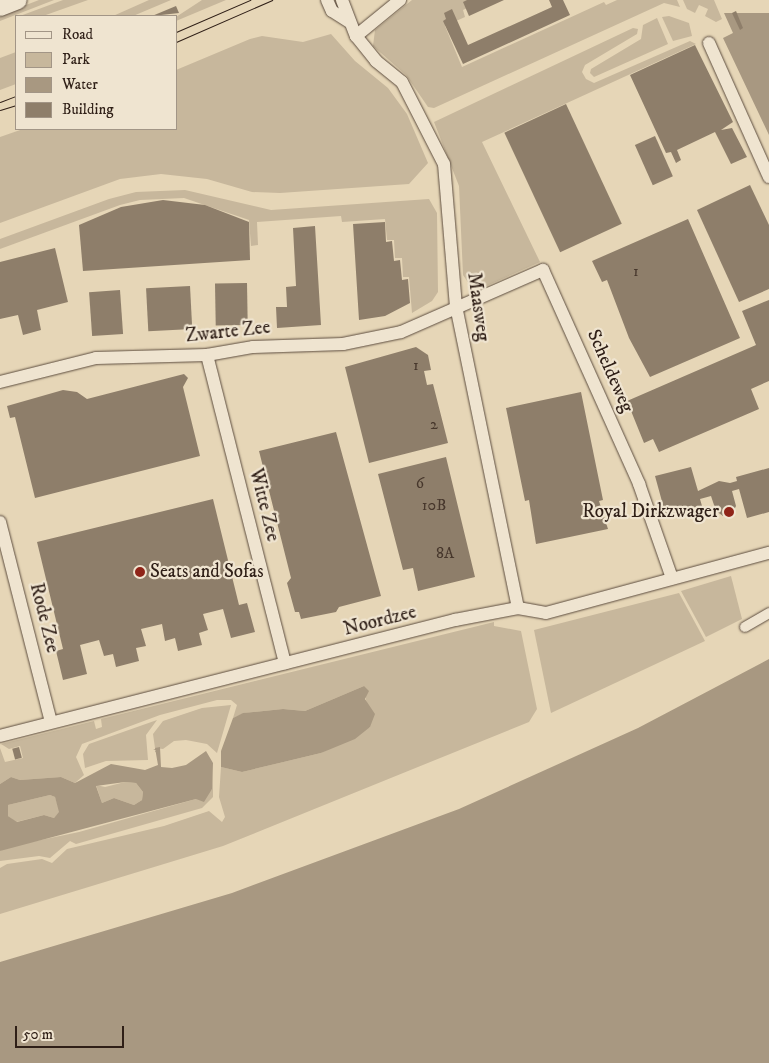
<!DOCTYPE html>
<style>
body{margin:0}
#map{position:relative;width:769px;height:1063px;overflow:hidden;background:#e6d6b7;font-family:"IM FELL DW Pica",serif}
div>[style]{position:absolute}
.green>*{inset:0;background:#c7b79c}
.water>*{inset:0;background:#a89881}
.pier>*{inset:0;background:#e6d6b7;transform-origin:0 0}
.building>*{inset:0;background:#8e7e6a;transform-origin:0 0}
.roads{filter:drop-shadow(0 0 1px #5d4d3f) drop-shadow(0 0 1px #5d4d3f)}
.pedestrian>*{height:10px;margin:-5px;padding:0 5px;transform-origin:5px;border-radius:5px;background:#efe4d0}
.minor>*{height:12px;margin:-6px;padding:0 6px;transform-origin:6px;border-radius:6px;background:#efe4d0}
.secondary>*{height:18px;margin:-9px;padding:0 9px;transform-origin:9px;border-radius:9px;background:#efe4d0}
.tram>*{height:1px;margin:-0.5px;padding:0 0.5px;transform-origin:0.5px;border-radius:0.5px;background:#2f1f17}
.dots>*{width:14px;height:14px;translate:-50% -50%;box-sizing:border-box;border:2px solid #efe4d0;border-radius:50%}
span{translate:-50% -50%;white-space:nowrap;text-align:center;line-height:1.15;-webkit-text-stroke:4.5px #efe4d0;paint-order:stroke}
.number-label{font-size:16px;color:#47372c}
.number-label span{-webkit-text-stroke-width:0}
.street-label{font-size:19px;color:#2f1f17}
.poi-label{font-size:19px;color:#2f1f17}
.right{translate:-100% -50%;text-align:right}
.left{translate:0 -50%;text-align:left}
.legend{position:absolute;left:15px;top:15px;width:162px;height:115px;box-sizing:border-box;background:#efe4d0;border:1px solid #a29586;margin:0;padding:6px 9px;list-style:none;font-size:15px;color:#2f1f17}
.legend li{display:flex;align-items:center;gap:10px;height:25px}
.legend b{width:25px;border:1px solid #a29586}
.scale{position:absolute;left:15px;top:1026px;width:109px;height:22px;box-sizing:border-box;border:2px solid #2f1f17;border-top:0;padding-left:6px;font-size:15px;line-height:18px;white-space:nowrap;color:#2f1f17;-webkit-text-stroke:4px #efe4d0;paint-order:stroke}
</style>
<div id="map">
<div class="green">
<i style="clip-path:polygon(39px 0,54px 0,0 21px,0 15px)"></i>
<i style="clip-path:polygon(63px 0,88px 0,43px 16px,20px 16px)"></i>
<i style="clip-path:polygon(149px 0,171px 0,133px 16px,113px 16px)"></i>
<i style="clip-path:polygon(202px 0,226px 0,176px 21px,176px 17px)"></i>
<i style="clip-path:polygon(412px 0,484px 0,463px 10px,465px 17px,445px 26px,462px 67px,604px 2px,606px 5px,617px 0,677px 0,680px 7px,664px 3px,434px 108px,428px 107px,406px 75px,373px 46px,375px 30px)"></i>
<i style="clip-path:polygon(683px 0,714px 0,722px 19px,716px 22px,705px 16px,708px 9px,699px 5px,695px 13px,687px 9px)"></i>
<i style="clip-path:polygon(669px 16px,689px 23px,692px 36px,673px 41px,662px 17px)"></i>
<i style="clip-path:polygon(657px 18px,668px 44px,594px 77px,590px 73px,591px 69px,641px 39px,643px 25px)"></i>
<i style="clip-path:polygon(633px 28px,638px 29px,637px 34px,585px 65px,582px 72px,586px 79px,594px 83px,690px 41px,696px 44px,482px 142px,540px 262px,484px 287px,472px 288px,463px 275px,459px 186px,434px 122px)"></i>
<i style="clip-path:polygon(331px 34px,355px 61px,388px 88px,407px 114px,428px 163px,409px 184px,280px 193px,252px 192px,207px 179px,161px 174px,120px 179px,0 223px,0 137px,23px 129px,176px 129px,176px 70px,250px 39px,262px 36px,303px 42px)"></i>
<i style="clip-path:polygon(16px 52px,16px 84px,0 90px,0 58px)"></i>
<i style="clip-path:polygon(185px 190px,271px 210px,429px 199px,437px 213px,438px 292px,432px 301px,412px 313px,409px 277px,403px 277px,402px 258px,395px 258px,394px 240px,387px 240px,385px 219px,342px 222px,341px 216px,257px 222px,258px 245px,251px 246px,249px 220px,184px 198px,140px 200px,120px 205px,0 249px,0 239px,109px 199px,136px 192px)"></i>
<i style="clip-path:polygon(731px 576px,742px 619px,706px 637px,681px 591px)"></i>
<i style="clip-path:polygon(679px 593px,705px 641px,551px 713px,534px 630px)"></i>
<i style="clip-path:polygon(494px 622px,494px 626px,521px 631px,537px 709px,529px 722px,223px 846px,0 914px,0 868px,7px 864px,42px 859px,52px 863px,67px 849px,164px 826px,209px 811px,222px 822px,225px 817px,219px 797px,221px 767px,242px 772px,321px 753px,370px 727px,364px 686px,305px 711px,283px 709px,244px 713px,233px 718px,237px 705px,231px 700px,217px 700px,160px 715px,82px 744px,76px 757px,84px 775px,75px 783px,61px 777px,20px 780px,11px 777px,0 784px,0 748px,5px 762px,23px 758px,20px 746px,9px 749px,1px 744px,94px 721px,96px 729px,102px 727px,101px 719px)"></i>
<i style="clip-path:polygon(231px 705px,217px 753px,207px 744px,186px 740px,174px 741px,163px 749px,155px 748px,153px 734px,163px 721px,202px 708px)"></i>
<i style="clip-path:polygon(157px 720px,146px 735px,148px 760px,106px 761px,85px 768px,83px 754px,89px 744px)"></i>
<i style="clip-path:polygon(213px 763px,213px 797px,202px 808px,76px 844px,70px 841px,50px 858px,39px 856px,0 861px,0 851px,7px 847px,79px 832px,196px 799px,212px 789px)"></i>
<i style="clip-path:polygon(125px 782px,136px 783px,143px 792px,142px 800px,134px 805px,114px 798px,102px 803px,96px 785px,105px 787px)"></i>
<i style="clip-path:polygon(50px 795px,55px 797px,60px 812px,54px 818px,44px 815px,16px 822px,8px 816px,8px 805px)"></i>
</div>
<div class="water">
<i style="clip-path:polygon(731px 0,767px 0,769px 5px,769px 135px,723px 38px,733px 33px,724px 13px,734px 8px)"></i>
<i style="clip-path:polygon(769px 659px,769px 1063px,0 1063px,0 962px,232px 893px,459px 809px,638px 728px)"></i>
<i style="clip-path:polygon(364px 686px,369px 691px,365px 699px,375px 714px,370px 727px,355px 739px,321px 753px,242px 772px,221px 767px,221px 751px,233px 718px,243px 713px,283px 709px,305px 711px)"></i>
<i style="clip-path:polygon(evenodd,160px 747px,161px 767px,172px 768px,186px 765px,206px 751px,213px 763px,212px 789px,204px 802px,196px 799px,0 851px,0 784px,11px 777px,20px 780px,61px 777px,75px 783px,111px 764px,145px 770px,158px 765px,155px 748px,160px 747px,125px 782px,136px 783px,143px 792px,142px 800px,134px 805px,114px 798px,102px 803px,96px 786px,125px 782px,160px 747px,50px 795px,55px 797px,59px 812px,54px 818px,44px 815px,17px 822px,8px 816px,8px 805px,50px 795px)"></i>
</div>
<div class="pier">
<i style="left:769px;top:0;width:13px;height:48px;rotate:90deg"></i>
</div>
<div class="building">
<i style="clip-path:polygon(467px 0,504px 0,469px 16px,463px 2px)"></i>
<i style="clip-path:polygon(549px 0,563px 0,570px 15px,463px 64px,443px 21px,446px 19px,444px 13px,452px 9px,468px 45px,552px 7px)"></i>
<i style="clip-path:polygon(176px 6px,179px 13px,152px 16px)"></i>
<i style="clip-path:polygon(736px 11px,743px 28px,740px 30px,732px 13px)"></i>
<i style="clip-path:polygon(695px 45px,733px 122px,721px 130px,732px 128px,747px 157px,731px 164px,715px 132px,677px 150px,681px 160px,676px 163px,671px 152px,666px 153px,630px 75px)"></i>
<i style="left:566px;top:104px;width:132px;height:68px;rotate:65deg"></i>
<i style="left:655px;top:136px;width:44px;height:22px;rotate:66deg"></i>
<i style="clip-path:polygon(750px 185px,769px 225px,769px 289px,739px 302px,697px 210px)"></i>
<i style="clip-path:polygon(163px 200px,205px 205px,249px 222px,250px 260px,83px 271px,79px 225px,121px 207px)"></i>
<i style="clip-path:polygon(688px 219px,740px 338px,650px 377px,629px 338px,607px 280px,602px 282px,592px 261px)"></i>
<i style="clip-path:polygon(385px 222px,386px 242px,392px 241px,394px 261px,400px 260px,402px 280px,408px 279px,410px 303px,385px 316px,359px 320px,353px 224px)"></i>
<i style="clip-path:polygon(315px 226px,321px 325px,277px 328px,276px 307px,287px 307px,286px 287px,296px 286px,293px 228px)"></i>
<i style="clip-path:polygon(55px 248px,68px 302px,37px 310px,41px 330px,23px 335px,18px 315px,0 319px,0 262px)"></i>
<i style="left:247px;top:283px;width:42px;height:32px;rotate:89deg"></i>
<i style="left:190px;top:286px;width:43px;height:44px;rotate:87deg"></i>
<i style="left:120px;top:290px;width:44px;height:31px;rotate:86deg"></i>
<i style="clip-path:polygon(769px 300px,769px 381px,751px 389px,759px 409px,659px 452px,653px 439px,644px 443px,627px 401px,756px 345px,742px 311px)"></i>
<i style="clip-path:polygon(416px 347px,428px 355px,431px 370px,424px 371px,427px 385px,433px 384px,448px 443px,369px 463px,345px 367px)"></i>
<i style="clip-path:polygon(184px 374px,188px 378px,183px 387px,200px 456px,35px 498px,15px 417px,10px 418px,7px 406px,63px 390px,77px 392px,87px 399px)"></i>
<i style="clip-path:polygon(581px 392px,603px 500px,599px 501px,608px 529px,536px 544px,529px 500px,525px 501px,506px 408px)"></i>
<i style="clip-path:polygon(336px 432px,381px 596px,339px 607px,336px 612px,301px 619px,299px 612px,295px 612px,287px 583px,291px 578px,259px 451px)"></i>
<i style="clip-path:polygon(446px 457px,475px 577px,418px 591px,413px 568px,403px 570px,378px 474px)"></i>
<i style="clip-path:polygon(691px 467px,698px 491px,719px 481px,730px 483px,737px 481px,736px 477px,769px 468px,769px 512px,747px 518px,739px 489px,732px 491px,736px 506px,732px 514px,723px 516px,716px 511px,711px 496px,700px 499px,702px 506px,666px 516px,655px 476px)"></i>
<i style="clip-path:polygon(213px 499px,239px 605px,247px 603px,255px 632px,231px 638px,223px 609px,203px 614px,208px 630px,199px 633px,202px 645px,178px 651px,175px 638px,165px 641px,162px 624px,141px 629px,146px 646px,136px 648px,139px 661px,116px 667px,113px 654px,104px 656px,99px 640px,80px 645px,87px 674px,63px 680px,56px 651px,63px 649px,37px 542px)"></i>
<i style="left:19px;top:747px;width:11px;height:7px;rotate:75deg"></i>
</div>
<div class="roads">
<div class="pedestrian">
<i style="left:745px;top:627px;width:28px;rotate:-30deg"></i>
</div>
<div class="minor">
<i style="left:327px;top:0;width:12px;rotate:66deg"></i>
<i style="left:332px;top:11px;width:19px;rotate:32deg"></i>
<i style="left:342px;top:0;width:39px;rotate:69deg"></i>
<i style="left:356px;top:36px;width:32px;rotate:51deg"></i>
<i style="left:376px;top:61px;width:33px;rotate:39deg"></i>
<i style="left:402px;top:82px;width:92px;rotate:62.9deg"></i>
<i style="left:444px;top:164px;width:143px;rotate:85.2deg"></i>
<i style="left:456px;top:306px;width:308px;rotate:78.4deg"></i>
<i style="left:356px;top:36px;width:57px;rotate:-39.3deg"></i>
<i style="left:709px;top:43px;width:147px;rotate:65.9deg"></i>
<i style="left:207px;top:355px;width:318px;rotate:75.8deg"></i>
<i style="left:0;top:382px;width:99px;rotate:-14deg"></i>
<i style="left:96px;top:358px;width:111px;rotate:-1.5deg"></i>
<i style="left:207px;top:355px;width:47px;rotate:-9.9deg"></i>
<i style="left:253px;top:347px;width:90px;rotate:-1.9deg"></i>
<i style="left:343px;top:344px;width:59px;rotate:-11.7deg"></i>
<i style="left:401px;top:332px;width:155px;rotate:-23.6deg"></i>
<i style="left:543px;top:270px;width:235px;rotate:65.8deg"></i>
<i style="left:639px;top:484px;width:100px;rotate:70.7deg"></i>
<i style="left:0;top:522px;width:206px;rotate:75.7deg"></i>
<i style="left:0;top:736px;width:470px;rotate:-14.3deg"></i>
<i style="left:455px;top:620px;width:64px;rotate:-10.8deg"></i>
<i style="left:518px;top:608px;width:28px;rotate:10deg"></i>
<i style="left:546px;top:613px;width:231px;rotate:-15.1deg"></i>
</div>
<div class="secondary">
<i style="left:0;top:7px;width:19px;rotate:-21deg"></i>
</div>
</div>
<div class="tram">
<i style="left:176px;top:32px;width:81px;rotate:-23.4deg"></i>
<i style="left:176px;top:42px;width:105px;rotate:-23.6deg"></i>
<i style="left:0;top:102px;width:17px;rotate:-21deg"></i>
<i style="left:0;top:110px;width:17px;rotate:-17deg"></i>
</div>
<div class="dots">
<i style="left:729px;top:512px;background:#8f2418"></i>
<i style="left:140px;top:572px;background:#8f2418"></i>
</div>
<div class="number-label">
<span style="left:636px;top:271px">1</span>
<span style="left:416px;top:365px">1</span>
<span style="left:434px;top:424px">2</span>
<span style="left:420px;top:483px">6</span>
<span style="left:434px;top:505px">10B</span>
<span style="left:445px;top:553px">8A</span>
</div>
<div class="street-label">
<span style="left:478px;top:307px;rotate:82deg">Maasweg</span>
<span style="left:228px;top:332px;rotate:-6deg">Zwarte Zee</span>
<span style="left:610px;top:371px;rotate:66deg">Scheldeweg</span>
<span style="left:264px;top:505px;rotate:76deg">Witte Zee</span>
<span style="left:44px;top:618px;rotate:76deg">Rode Zee</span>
<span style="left:380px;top:621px;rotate:-14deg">Noordzee</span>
</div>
<div class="poi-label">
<span class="right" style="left:719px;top:512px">Royal Dirkzwager</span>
<span class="left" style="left:150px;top:572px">Seats and Sofas</span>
</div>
<ul class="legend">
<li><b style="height:6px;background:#efe4d0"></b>Road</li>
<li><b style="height:14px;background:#c7b79c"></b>Park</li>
<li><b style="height:14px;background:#a89881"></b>Water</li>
<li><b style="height:14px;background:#8e7e6a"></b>Building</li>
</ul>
<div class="scale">50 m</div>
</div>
